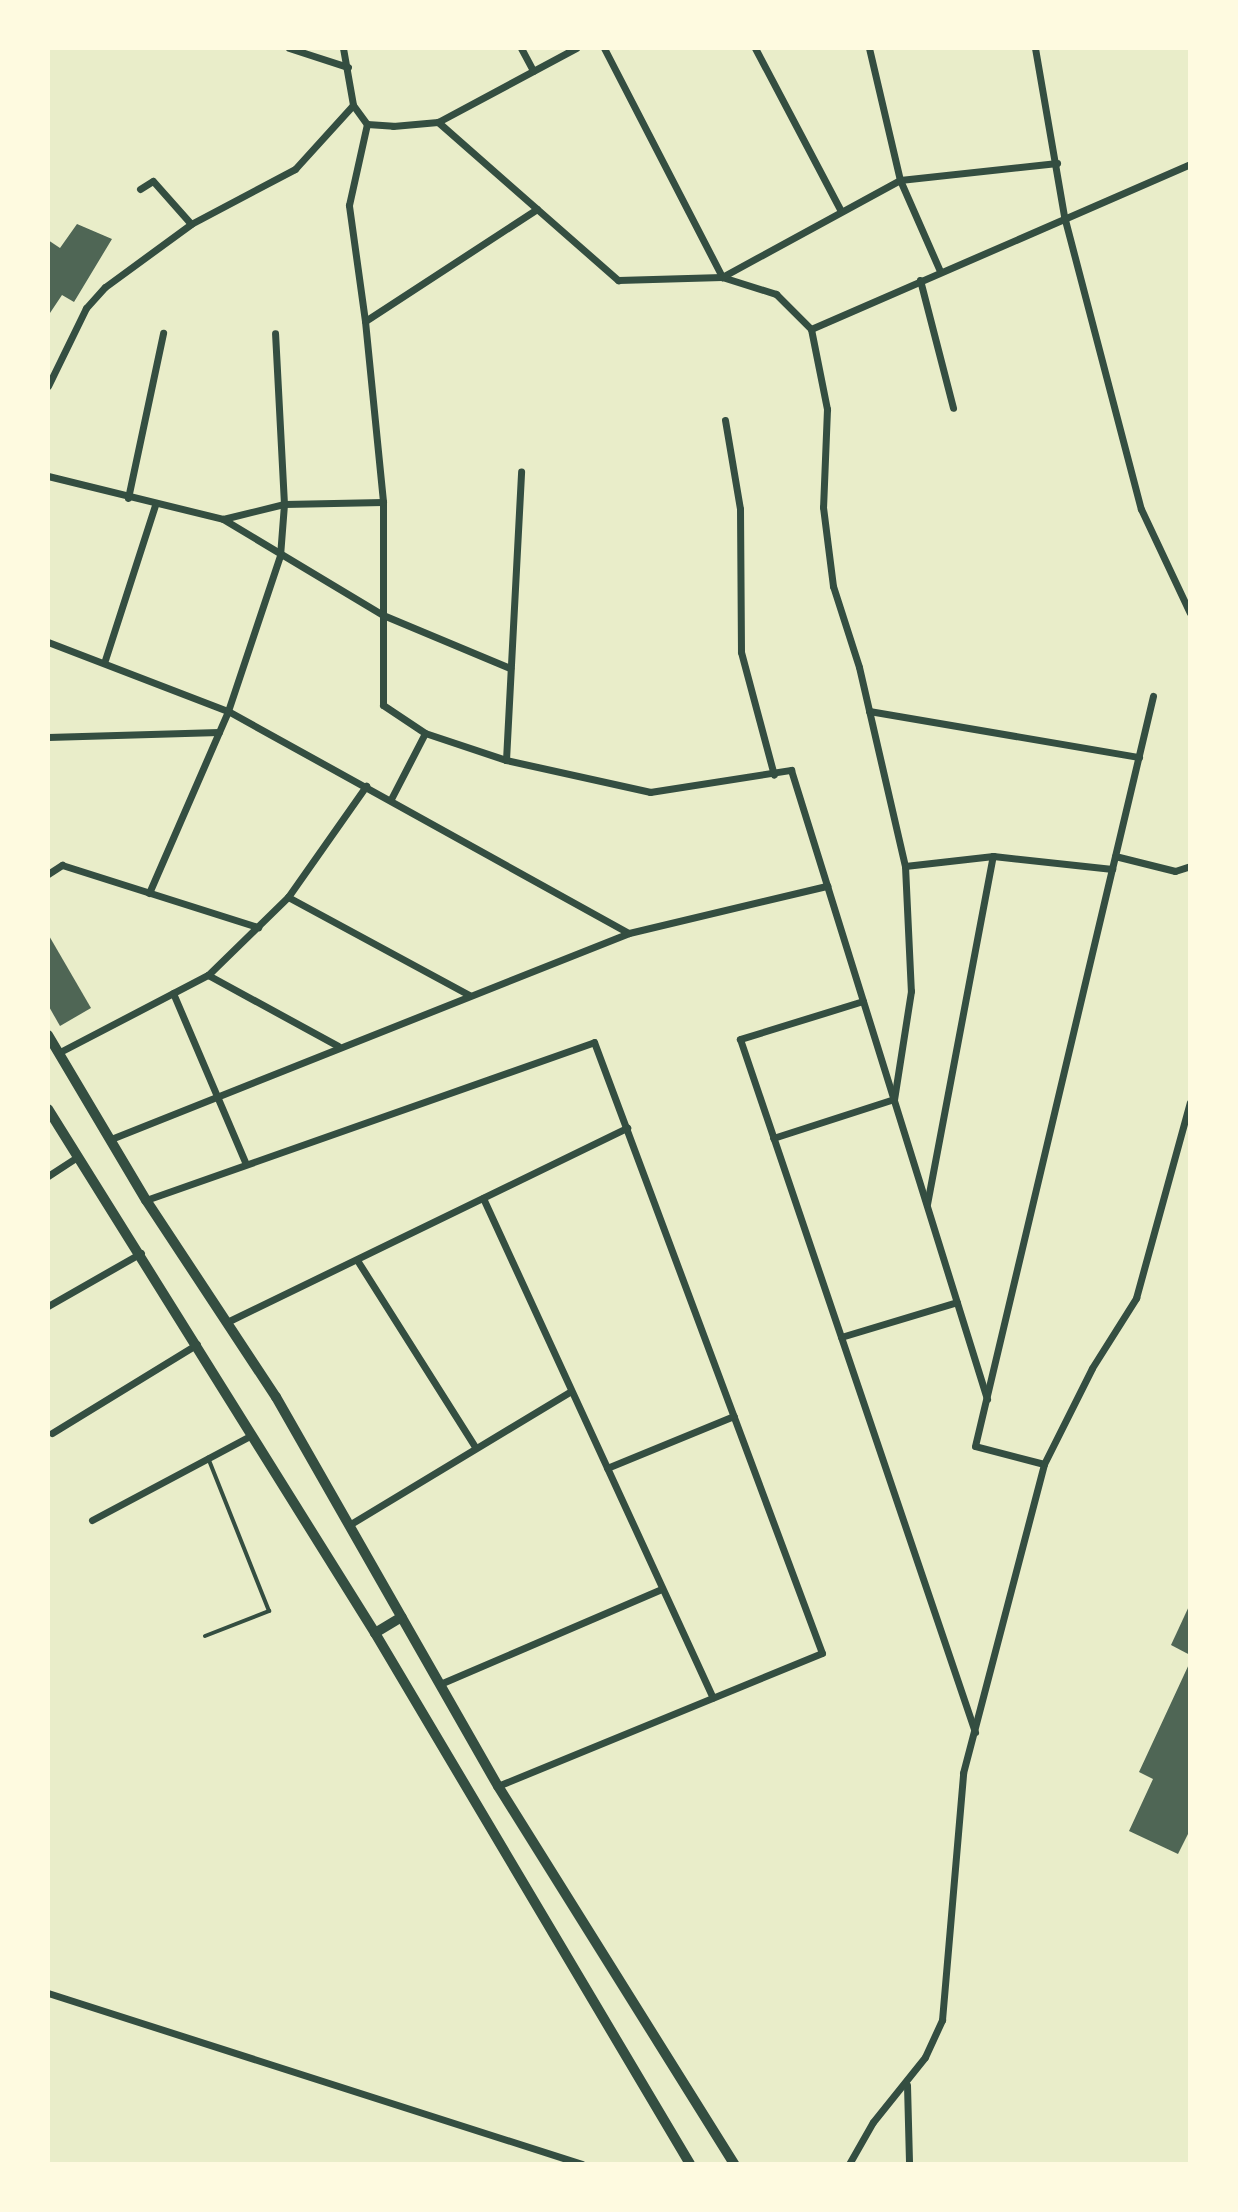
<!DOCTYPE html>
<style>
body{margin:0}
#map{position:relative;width:1238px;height:2212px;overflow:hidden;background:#e9edc9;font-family:Inter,sans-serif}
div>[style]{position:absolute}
.building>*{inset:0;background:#4f6655}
.service>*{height:4px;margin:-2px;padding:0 2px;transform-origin:2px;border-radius:2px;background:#344e41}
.minor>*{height:7px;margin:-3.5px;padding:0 3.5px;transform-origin:3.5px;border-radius:3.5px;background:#344e41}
.secondary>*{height:10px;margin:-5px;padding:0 5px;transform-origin:5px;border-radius:5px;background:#344e41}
span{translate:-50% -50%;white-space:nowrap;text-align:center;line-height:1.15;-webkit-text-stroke:6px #fefae0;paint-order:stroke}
.frame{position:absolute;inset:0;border:50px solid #fefae0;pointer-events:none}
</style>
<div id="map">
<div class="building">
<i style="clip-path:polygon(77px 224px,112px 239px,74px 302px,62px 295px,48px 316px,48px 240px,60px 248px)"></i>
<i style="clip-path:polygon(48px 934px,91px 1008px,60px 1026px,48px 1005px)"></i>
<i style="clip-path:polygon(1190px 1604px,1190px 1655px,1171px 1645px)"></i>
<i style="clip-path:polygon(1190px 1662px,1190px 1830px,1178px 1854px,1129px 1831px,1153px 1779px,1139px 1772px)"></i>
</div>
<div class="service">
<i style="left:205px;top:1636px;width:69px;rotate:-21.3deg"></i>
<i style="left:269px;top:1611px;width:165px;rotate:-111.7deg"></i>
</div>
<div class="minor">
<i style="left:289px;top:48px;width:62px;rotate:17.9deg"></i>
<i style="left:343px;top:48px;width:58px;rotate:80deg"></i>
<i style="left:353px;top:105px;width:24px;rotate:54deg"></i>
<i style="left:367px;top:124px;width:26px;rotate:4deg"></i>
<i style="left:393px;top:126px;width:45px;rotate:-5.1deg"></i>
<i style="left:438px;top:122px;width:157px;rotate:-28.2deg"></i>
<i style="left:521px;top:48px;width:26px;rotate:62deg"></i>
<i style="left:604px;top:48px;width:258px;rotate:62.7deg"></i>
<i style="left:722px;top:277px;width:57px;rotate:17.5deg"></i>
<i style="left:776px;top:294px;width:49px;rotate:45deg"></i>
<i style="left:811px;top:329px;width:82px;rotate:78.7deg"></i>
<i style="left:827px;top:409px;width:98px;rotate:92.3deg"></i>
<i style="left:823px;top:507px;width:80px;rotate:82.8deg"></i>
<i style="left:833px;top:586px;width:85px;rotate:72.2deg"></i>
<i style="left:859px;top:667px;width:204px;rotate:77deg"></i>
<i style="left:905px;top:866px;width:125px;rotate:87.3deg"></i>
<i style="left:911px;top:991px;width:109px;rotate:98.9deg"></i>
<i style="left:894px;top:1099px;width:127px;rotate:162.1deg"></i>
<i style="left:755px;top:48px;width:182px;rotate:62.2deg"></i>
<i style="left:869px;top:48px;width:136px;rotate:76.8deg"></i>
<i style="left:900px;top:180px;width:99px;rotate:66.3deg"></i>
<i style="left:1035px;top:48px;width:170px;rotate:80.2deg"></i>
<i style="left:1064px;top:216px;width:303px;rotate:75.3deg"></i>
<i style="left:1141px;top:509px;width:115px;rotate:64.8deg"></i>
<i style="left:438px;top:122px;width:240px;rotate:41.3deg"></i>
<i style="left:618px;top:280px;width:104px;rotate:-1.7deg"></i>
<i style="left:722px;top:277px;width:203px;rotate:-28.6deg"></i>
<i style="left:900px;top:180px;width:158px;rotate:-6.2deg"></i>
<i style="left:140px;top:189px;width:15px;rotate:-32deg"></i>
<i style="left:153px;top:181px;width:57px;rotate:48.5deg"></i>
<i style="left:537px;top:209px;width:205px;rotate:146.9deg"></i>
<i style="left:365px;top:321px;width:182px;rotate:84.3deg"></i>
<i style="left:383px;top:502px;width:203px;rotate:90deg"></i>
<i style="left:383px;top:705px;width:50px;rotate:33.7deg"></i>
<i style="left:425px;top:733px;width:85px;rotate:18.4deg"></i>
<i style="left:506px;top:760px;width:148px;rotate:12.5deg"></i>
<i style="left:650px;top:792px;width:143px;rotate:-8.9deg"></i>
<i style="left:791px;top:770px;width:659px;rotate:72.69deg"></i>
<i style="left:920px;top:280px;width:132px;rotate:75.5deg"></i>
<i style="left:365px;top:321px;width:117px;rotate:-97.9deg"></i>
<i style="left:349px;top:205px;width:83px;rotate:-77.5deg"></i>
<i style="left:811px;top:329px;width:413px;rotate:-23.5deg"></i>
<i style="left:48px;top:386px;width:87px;rotate:-64deg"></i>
<i style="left:86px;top:308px;width:28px;rotate:-48deg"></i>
<i style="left:105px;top:287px;width:107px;rotate:-36.2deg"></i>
<i style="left:191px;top:224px;width:118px;rotate:-27.9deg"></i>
<i style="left:295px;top:169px;width:86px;rotate:-47.8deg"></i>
<i style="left:725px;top:420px;width:90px;rotate:80.4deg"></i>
<i style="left:740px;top:509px;width:143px;rotate:89.6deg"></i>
<i style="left:741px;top:652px;width:127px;rotate:75deg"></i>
<i style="left:48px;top:476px;width:180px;rotate:13.8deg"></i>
<i style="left:223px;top:519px;width:187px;rotate:31deg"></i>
<i style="left:383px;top:615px;width:138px;rotate:22.7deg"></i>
<i style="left:128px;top:498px;width:169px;rotate:-78deg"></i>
<i style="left:223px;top:519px;width:63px;rotate:-13.8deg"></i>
<i style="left:284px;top:504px;width:99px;rotate:-1.2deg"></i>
<i style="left:48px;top:642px;width:193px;rotate:21deg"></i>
<i style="left:228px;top:711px;width:458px;rotate:29deg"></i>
<i style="left:105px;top:660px;width:163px;rotate:-72.1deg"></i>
<i style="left:869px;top:711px;width:274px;rotate:9.7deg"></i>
<i style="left:48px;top:737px;width:171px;rotate:-1.7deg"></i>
<i style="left:506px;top:760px;width:289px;rotate:-87deg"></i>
<i style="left:391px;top:799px;width:74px;rotate:-62.7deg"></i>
<i style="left:1115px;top:856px;width:62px;rotate:14deg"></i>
<i style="left:1175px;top:871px;width:16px;rotate:-18deg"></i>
<i style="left:905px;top:866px;width:89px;rotate:-6.5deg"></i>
<i style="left:993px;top:856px;width:120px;rotate:6.2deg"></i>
<i style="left:48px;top:874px;width:17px;rotate:-33deg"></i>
<i style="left:62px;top:865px;width:206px;rotate:17.6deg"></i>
<i style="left:149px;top:893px;width:198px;rotate:-66.5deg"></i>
<i style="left:228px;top:711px;width:163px;rotate:-71.5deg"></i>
<i style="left:280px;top:556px;width:52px;rotate:-85.6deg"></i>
<i style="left:284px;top:504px;width:171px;rotate:-93deg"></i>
<i style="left:288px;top:897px;width:206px;rotate:28.4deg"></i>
<i style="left:208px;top:975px;width:148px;rotate:28.6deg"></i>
<i style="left:173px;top:993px;width:186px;rotate:66.9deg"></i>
<i style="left:863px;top:1001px;width:129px;rotate:162.8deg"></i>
<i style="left:740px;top:1039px;width:732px;rotate:71.27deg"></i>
<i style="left:58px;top:1053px;width:169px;rotate:-27.5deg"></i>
<i style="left:208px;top:975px;width:112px;rotate:-44.3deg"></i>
<i style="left:288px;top:897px;width:136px;rotate:-54.9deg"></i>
<i style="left:111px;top:1139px;width:557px;rotate:-21.69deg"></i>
<i style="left:629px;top:933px;width:204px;rotate:-13.4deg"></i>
<i style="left:48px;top:1176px;width:35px;rotate:-33deg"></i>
<i style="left:483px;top:1198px;width:550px;rotate:65.3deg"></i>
<i style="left:146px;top:1200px;width:475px;rotate:-19.4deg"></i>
<i style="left:594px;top:1042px;width:652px;rotate:69.54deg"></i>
<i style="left:822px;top:1653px;width:350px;rotate:157.7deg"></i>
<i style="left:927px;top:1204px;width:354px;rotate:-79.3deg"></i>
<i style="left:357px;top:1260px;width:221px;rotate:57.7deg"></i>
<i style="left:48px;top:1306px;width:107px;rotate:-29.7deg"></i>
<i style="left:227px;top:1322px;width:445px;rotate:-25.9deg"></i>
<i style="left:841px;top:1337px;width:121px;rotate:-16.8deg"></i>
<i style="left:52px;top:1433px;width:170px;rotate:-31.5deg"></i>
<i style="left:1044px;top:1464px;width:71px;rotate:-165.4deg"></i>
<i style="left:975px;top:1446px;width:771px;rotate:-76.65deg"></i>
<i style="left:607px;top:1468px;width:137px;rotate:-22.3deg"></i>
<i style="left:92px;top:1520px;width:181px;rotate:-28deg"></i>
<i style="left:349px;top:1525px;width:259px;rotate:-31.1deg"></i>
<i style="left:440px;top:1684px;width:241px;rotate:-23.2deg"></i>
<i style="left:48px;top:1993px;width:561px;rotate:17.76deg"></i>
<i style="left:907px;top:2085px;width:79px;rotate:88.5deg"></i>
<i style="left:849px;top:2164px;width:48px;rotate:-60.3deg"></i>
<i style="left:873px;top:2122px;width:83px;rotate:-51.3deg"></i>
<i style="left:925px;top:2057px;width:41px;rotate:-65.3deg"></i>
<i style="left:942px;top:2020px;width:248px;rotate:-85.1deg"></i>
<i style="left:963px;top:1773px;width:319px;rotate:-75.3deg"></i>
<i style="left:1044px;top:1464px;width:107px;rotate:-63.4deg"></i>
<i style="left:1092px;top:1368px;width:83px;rotate:-57.8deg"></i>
<i style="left:1136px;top:1298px;width:203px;rotate:-74.6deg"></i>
</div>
<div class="secondary">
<i style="left:48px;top:1035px;width:192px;rotate:59.3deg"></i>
<i style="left:146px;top:1200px;width:236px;rotate:56.6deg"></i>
<i style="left:276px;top:1397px;width:448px;rotate:60.3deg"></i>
<i style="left:498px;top:1786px;width:446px;rotate:58deg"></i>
<i style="left:48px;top:1109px;width:618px;rotate:58.03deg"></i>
<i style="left:375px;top:1633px;width:617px;rotate:59.32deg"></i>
<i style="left:375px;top:1633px;width:31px;rotate:-31deg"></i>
</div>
<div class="frame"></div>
</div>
